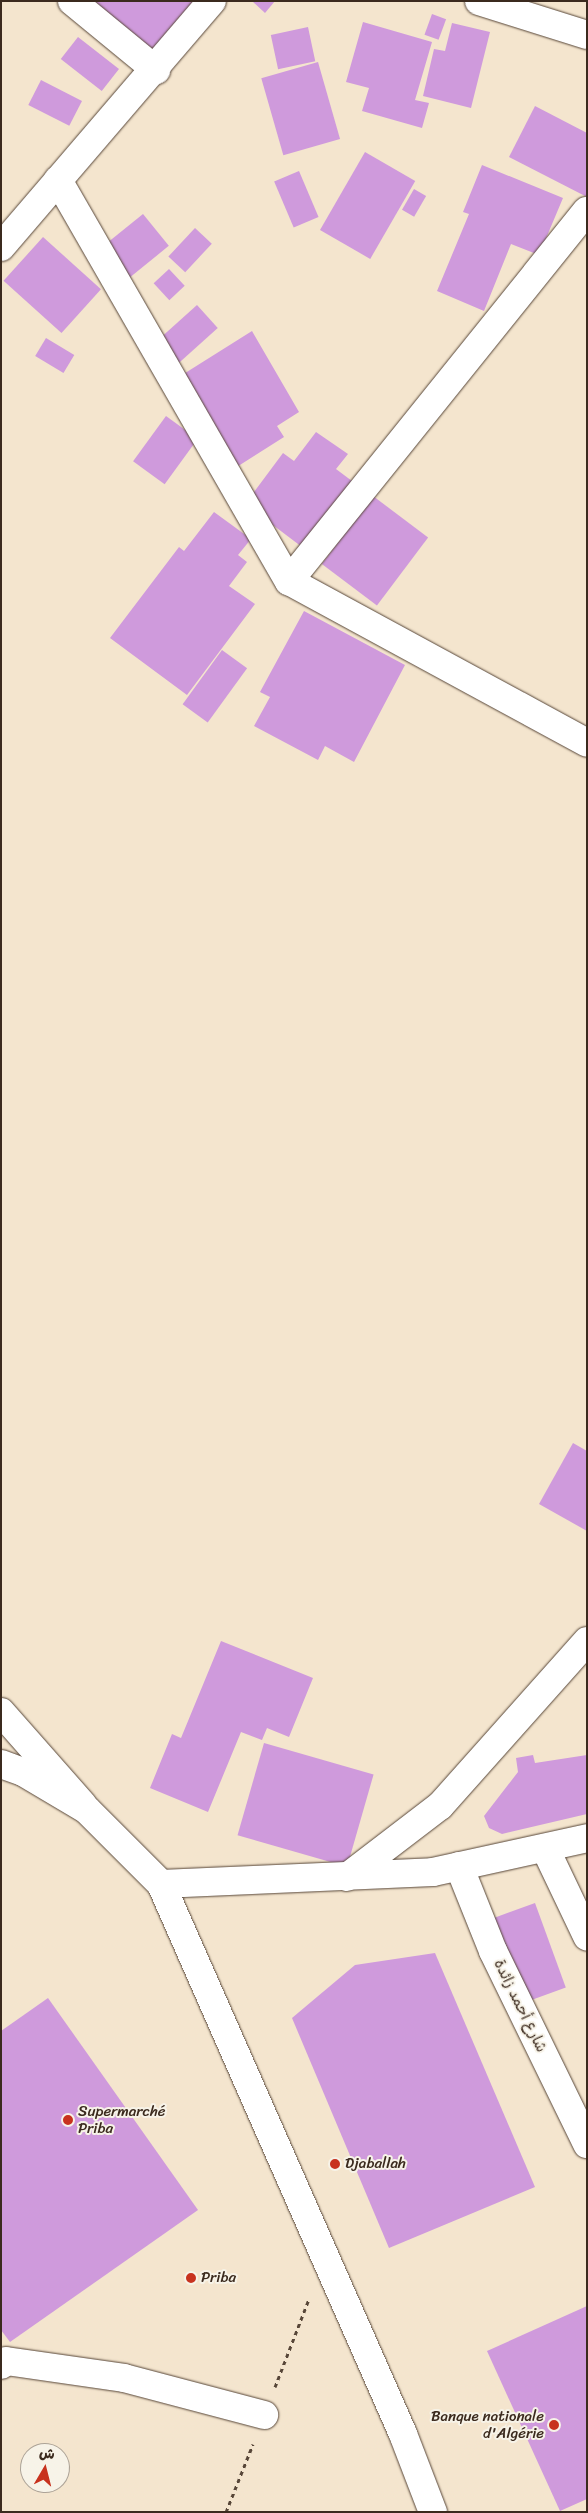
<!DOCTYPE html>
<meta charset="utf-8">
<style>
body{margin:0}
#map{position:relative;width:588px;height:2513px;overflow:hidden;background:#f4e5ce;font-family:Sriracha,"Playpen Sans Arabic",sans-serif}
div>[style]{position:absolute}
.building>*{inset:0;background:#cf9adc;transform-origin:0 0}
.path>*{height:3px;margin-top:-1.5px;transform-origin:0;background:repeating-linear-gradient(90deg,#574638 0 4px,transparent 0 8px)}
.roads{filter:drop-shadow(0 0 1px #574638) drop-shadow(0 0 1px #574638)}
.minor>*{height:28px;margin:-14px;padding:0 14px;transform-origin:14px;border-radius:14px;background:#fff}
.major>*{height:28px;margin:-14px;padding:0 14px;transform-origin:14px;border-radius:14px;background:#fff}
.dots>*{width:14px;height:14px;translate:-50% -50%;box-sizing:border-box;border:2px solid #f7f3e8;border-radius:50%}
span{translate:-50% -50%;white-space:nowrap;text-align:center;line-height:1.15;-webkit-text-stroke:4px #f7f3e8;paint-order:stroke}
.street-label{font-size:15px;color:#3b2a1e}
.poi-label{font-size:15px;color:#3b2a1e}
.left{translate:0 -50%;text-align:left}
.right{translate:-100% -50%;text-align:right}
.frame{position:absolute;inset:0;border:2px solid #3b2a1e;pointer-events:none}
.north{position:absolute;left:20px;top:2443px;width:50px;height:50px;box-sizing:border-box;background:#f7f3e8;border:1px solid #aca397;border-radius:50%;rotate:8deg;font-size:14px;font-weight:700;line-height:20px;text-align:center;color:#3b2a1e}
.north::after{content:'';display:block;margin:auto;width:18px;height:22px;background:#c8321e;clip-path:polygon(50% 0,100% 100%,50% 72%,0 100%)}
</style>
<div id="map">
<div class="building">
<i style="clip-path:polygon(90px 1px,196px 1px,153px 53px)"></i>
<i style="clip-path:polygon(252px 1px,275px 1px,265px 13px)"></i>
<i style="left:432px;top:14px;width:15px;height:22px;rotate:20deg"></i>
<i style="clip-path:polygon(363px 22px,432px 42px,415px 100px,429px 103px,422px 128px,362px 111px,369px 88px,346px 82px)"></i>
<i style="clip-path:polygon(452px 23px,490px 32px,471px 108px,423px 96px,434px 49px,445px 51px)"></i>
<i style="left:308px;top:27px;width:35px;height:38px;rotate:78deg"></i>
<i style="left:78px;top:37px;width:52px;height:28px;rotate:38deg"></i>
<i style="left:318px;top:62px;width:80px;height:59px;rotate:74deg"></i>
<i style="left:41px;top:80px;width:46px;height:28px;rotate:27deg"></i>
<i style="clip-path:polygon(535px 106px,587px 133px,587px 197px,509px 157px)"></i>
<i style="left:365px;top:152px;width:58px;height:90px;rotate:30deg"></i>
<i style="clip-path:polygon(482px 165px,563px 198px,539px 255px,511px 244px,484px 311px,437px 291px,469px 214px,463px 212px)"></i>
<i style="left:299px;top:171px;width:50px;height:27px;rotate:67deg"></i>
<i style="left:414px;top:189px;width:14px;height:24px;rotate:30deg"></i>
<i style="left:143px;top:214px;width:41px;height:55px;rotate:51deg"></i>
<i style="left:195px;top:228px;width:23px;height:39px;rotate:43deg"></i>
<i style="left:43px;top:237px;width:78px;height:59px;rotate:42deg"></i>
<i style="left:169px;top:269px;width:23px;height:21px;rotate:47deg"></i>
<i style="left:197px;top:305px;width:31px;height:58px;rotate:48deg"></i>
<i style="clip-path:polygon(252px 331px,299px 412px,277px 426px,284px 437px,232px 470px,182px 375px)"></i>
<i style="left:46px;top:338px;width:33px;height:21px;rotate:31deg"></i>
<i style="left:166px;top:416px;width:39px;height:56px;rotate:36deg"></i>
<i style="clip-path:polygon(316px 432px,348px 454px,336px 469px,352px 481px,302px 547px,245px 504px,283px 453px,294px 461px)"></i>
<i style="left:373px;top:496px;width:69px;height:85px;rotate:37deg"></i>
<i style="clip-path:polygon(214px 512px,251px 539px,238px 555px,247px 562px,229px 586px,255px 604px,187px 695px,110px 638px,179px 547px,184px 551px)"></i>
<i style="clip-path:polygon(304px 611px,405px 665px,354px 762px,325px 746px,318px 760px,254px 726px,270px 697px,260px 692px)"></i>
<i style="left:222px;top:650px;width:31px;height:67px;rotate:36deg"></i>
<i style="clip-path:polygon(573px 1443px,587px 1451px,587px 1531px,539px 1504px)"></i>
<i style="clip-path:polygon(221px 1641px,313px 1678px,289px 1737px,267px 1728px,262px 1740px,241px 1732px,208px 1812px,150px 1788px,172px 1734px,181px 1738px)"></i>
<i style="left:264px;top:1743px;width:114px;height:96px;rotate:16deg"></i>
<i style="clip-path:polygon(533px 1755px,535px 1763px,587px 1755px,587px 1814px,502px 1834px,489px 1828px,484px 1816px,518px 1772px,516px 1758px)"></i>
<i style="left:535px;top:1903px;width:90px;height:46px;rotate:70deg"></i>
<i style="clip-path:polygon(435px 1953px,535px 2187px,389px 2248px,292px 2018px,355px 1965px)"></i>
<i style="clip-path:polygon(48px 1998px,198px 2210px,10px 2342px,1px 2330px,1px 2031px)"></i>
<i style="clip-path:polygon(587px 2306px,587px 2499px,560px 2511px,487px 2351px)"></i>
</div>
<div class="path">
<i style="left:275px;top:2387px;width:94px;rotate:-68.9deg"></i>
<i style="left:226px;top:2512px;width:73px;rotate:-68.3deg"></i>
</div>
<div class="roads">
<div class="minor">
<i style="left:72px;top:1px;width:109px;rotate:39.4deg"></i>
<i style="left:479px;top:1px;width:113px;rotate:17.5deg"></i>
<i style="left:58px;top:180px;width:463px;rotate:60.1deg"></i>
<i style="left:289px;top:581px;width:339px;rotate:28.5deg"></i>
<i style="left:1px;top:247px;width:324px;rotate:-49.4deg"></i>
<i style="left:289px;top:581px;width:475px;rotate:-51.2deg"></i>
<i style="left:1px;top:1712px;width:124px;rotate:48.6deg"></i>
<i style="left:545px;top:1848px;width:98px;rotate:64.5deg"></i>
<i style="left:459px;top:1866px;width:92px;rotate:68.2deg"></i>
<i style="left:493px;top:1951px;width:215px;rotate:64deg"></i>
<i style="left:347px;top:1877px;width:117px;rotate:-37.4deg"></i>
<i style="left:440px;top:1806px;width:221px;rotate:-48.3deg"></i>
<i style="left:161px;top:1884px;width:272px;rotate:-2.5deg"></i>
<i style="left:433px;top:1872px;width:158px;rotate:-12.4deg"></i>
<i style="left:1px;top:2365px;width:6px;rotate:-39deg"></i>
<i style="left:6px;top:2361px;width:119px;rotate:8.2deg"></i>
<i style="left:124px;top:2378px;width:145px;rotate:14.8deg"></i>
</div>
<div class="major">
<i style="left:1px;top:1764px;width:23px;rotate:20deg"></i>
<i style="left:23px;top:1772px;width:74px;rotate:30.7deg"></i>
<i style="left:87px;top:1810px;width:105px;rotate:45deg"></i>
<i style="left:161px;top:1884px;width:601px;rotate:66.25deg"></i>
<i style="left:403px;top:2434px;width:84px;rotate:69deg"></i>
</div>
</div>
<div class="dots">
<i style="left:68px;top:2120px;background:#c8321e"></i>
<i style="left:335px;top:2164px;background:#c8321e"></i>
<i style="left:191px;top:2278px;background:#c8321e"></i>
<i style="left:554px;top:2425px;background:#c8321e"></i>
</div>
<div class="street-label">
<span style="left:520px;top:2006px;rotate:64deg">شارع أحمد زائدة</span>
</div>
<div class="poi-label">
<span class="left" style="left:78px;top:2120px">Supermarché<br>Priba</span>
<span class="left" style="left:345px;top:2164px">Djaballah</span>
<span class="left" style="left:201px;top:2278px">Priba</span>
<span class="right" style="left:544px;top:2425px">Banque nationale<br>d'Algérie</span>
</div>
<div class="frame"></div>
<div class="north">ش</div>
</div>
